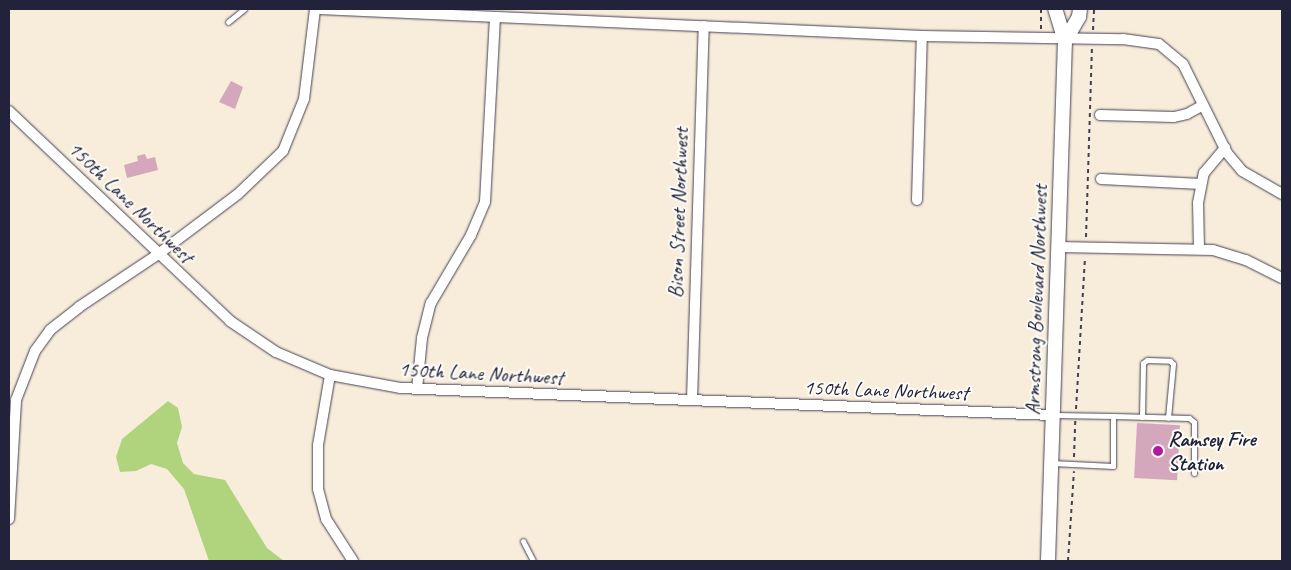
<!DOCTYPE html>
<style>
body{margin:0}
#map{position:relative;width:1291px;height:570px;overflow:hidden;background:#f8eddb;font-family:Caveat,sans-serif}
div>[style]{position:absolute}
.green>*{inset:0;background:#b0d47d}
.building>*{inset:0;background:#d4a7bd;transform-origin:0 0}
.path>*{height:2px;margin-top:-1px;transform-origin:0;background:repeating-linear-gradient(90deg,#424053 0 4px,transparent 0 8px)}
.roads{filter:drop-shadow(0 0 1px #424053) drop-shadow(0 0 1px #424053)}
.lane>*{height:5px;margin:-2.5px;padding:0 2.5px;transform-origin:2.5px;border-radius:2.5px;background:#fff}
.street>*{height:10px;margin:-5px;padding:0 5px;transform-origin:5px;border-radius:5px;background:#fff}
.secondary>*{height:14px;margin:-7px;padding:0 7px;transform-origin:7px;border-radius:7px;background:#fff}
.dots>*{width:14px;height:14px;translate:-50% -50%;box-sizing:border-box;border:2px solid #fdfcf7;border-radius:50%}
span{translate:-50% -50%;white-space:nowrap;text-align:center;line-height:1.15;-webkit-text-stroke:4px #fdfcf7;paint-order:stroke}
.street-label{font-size:21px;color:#22223b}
.poi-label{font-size:21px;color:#22223b;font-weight:700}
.left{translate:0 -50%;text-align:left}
.frame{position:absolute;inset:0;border:10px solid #22223b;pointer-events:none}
</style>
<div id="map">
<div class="green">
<i style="clip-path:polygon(168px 401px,178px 408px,182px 427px,177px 443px,183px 463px,194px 474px,225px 480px,267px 548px,284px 561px,209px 561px,184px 489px,167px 469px,151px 464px,136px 471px,120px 472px,116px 457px,122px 439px)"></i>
</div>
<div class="building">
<i style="clip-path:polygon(231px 81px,243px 87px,235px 109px,219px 102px)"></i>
<i style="clip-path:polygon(145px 154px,147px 159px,155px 157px,158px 170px,127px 178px,124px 165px,138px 161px,137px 156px)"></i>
<i style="left:1137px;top:423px;width:43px;height:55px;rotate:3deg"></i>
</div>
<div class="path">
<i style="left:1041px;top:29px;width:20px;rotate:-90deg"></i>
<i style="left:1093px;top:30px;width:21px;rotate:-87deg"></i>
<i style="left:1086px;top:237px;width:190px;rotate:-88.2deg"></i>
<i style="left:1076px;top:409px;width:152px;rotate:-86.6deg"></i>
<i style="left:1074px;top:457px;width:36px;rotate:-88deg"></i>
<i style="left:1068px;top:561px;width:90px;rotate:-86.2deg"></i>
</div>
<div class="roads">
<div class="lane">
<i style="left:228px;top:22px;width:21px;rotate:-39deg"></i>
<i style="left:1113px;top:416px;width:76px;rotate:1.5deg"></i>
<i style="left:1189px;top:418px;width:6px;rotate:39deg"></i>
<i style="left:1194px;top:422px;width:51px;rotate:90deg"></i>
<i style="left:1142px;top:417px;width:54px;rotate:-88.9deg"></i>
<i style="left:1143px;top:363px;width:5px;rotate:-37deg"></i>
<i style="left:1147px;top:360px;width:23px;rotate:2deg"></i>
<i style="left:1170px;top:361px;width:4px;rotate:45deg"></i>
<i style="left:1173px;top:364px;width:54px;rotate:95.3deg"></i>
<i style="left:1052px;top:463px;width:61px;rotate:2.8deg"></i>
<i style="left:1113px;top:466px;width:50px;rotate:-90deg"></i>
<i style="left:1113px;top:416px;width:58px;rotate:-179deg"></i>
<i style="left:523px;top:541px;width:22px;rotate:63deg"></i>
</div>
<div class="street">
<i style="left:319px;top:9px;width:604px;rotate:2.56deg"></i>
<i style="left:922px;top:36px;width:201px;rotate:0.9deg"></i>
<i style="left:1123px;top:39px;width:36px;rotate:8deg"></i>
<i style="left:1159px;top:44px;width:31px;rotate:40deg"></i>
<i style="left:1183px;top:64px;width:99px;rotate:63.7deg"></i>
<i style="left:1227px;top:153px;width:23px;rotate:50deg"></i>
<i style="left:1242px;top:171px;width:46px;rotate:29.9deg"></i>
<i style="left:9px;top:111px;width:305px;rotate:43.5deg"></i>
<i style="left:230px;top:321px;width:55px;rotate:34deg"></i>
<i style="left:276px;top:352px;width:59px;rotate:23.1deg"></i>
<i style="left:330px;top:375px;width:71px;rotate:10.5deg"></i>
<i style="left:400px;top:388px;width:653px;rotate:2.37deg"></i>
<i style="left:1100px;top:115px;width:74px;rotate:1.5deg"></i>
<i style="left:1174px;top:117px;width:13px;rotate:-13deg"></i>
<i style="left:1187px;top:114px;width:18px;rotate:-29deg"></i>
<i style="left:1101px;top:179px;width:100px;rotate:2.9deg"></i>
<i style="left:917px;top:200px;width:164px;rotate:-88.3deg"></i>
<i style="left:1058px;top:247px;width:155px;rotate:1.1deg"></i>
<i style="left:1213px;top:250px;width:34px;rotate:17deg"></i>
<i style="left:1246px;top:260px;width:40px;rotate:26.6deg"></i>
<i style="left:1199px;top:249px;width:46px;rotate:-91.2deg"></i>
<i style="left:1198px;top:203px;width:31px;rotate:-79deg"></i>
<i style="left:1204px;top:173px;width:33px;rotate:-50deg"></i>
<i style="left:330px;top:375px;width:71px;rotate:99.7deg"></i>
<i style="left:318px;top:445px;width:44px;rotate:90deg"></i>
<i style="left:318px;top:489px;width:31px;rotate:75deg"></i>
<i style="left:326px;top:519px;width:50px;rotate:57.3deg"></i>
<i style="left:417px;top:389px;width:51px;rotate:-84.4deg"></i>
<i style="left:422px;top:338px;width:36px;rotate:-76deg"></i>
<i style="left:431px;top:303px;width:79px;rotate:-59.5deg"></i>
<i style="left:471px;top:235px;width:36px;rotate:-67deg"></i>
<i style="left:485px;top:202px;width:185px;rotate:-86.9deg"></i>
<i style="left:692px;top:400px;width:374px;rotate:-88.2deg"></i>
<i style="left:9px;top:519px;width:119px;rotate:-86.6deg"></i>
<i style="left:16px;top:400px;width:53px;rotate:-68.8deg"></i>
<i style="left:35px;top:351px;width:26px;rotate:-54deg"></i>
<i style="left:50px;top:330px;width:37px;rotate:-38deg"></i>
<i style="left:79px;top:307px;width:94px;rotate:-33.7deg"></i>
<i style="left:157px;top:255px;width:101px;rotate:-37deg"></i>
<i style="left:238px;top:194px;width:62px;rotate:-43.7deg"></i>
<i style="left:283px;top:151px;width:56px;rotate:-68deg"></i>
<i style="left:304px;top:99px;width:91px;rotate:-83deg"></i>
</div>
<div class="secondary">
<i style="left:1065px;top:41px;width:28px;rotate:-60deg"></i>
<i style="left:1079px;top:17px;width:8px;rotate:-83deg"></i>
<i style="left:1048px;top:561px;width:520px;rotate:-88.13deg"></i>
<i style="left:1065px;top:41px;width:34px;rotate:-107deg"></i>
</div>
</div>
<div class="dots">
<i style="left:1158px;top:451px;background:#b5179e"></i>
</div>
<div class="street-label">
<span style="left:131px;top:202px;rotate:44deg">150th Lane Northwest</span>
<span style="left:678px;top:213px;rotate:-88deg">Bison Street Northwest</span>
<span style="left:1036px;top:300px;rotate:-88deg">Armstrong Boulevard Northwest</span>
<span style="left:481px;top:373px;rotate:3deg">150th Lane Northwest</span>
<span style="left:886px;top:390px;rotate:2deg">150th Lane Northwest</span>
</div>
<div class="poi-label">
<span class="left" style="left:1168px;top:451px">Ramsey Fire<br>Station</span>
</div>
<div class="frame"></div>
</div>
